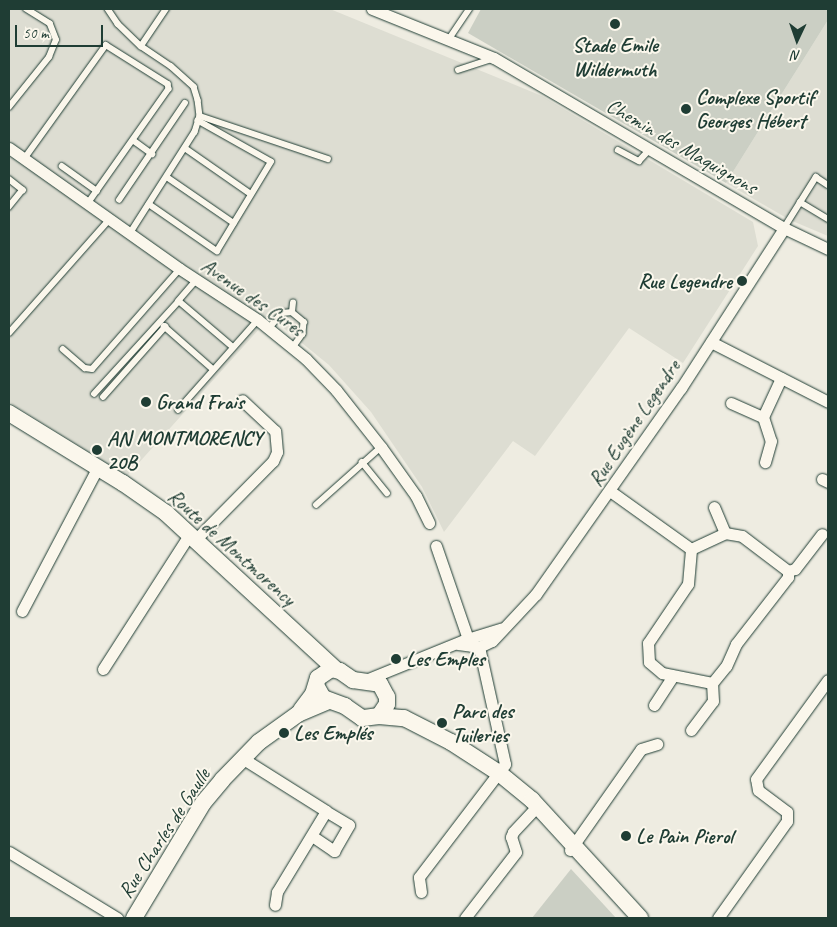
<!DOCTYPE html>
<meta charset="utf-8">
<style>
body{margin:0}
#map{position:relative;width:837px;height:927px;overflow:hidden;background:#eeece1;font-family:Caveat,sans-serif}
div>[style]{position:absolute}
.built>*{inset:0;background:#ddddd2}
.green>*{inset:0;background:#cbcfc4}
.roads{filter:drop-shadow(0 0 1px #1f3d34) drop-shadow(0 0 1px #1f3d34)}
.lane>*{height:5.5px;margin:-2.75px;padding:0 2.75px;transform-origin:2.75px;border-radius:2.75px;background:#fbf7ec}
.street>*{height:11px;margin:-5.5px;padding:0 5.5px;transform-origin:5.5px;border-radius:5.5px;background:#fbf7ec}
.secondary>*{height:16px;margin:-8px;padding:0 8px;transform-origin:8px;border-radius:8px;background:#fbf7ec}
.dots>*{width:14px;height:14px;translate:-50% -50%;box-sizing:border-box;border:2px solid #fbf7ec;border-radius:50%}
span{translate:-50% -50%;white-space:nowrap;text-align:center;line-height:1.15;-webkit-text-stroke:4px #fbf7ec;paint-order:stroke}
.poi-label{font-size:21px;color:#1f3d34;font-weight:700}
.left{translate:0 -50%;text-align:left}
.right{translate:-100% -50%;text-align:right}
.street-label{font-size:21px;color:#1f3d34}
.frame{position:absolute;inset:0;border:10px solid #1f3d34;pointer-events:none}
.north{position:absolute;left:772px;top:15px;width:50px;height:50px;-webkit-text-stroke:4px #fbf7ec;paint-order:stroke;rotate:183deg;font-size:14px;font-weight:700;line-height:20px;text-align:center;color:#1f3d34}
.north::after{content:'';display:block;margin:auto;width:18px;height:22px;background:#1f3d34;clip-path:polygon(50% 0,100% 100%,50% 72%,0 100%)}
.scale{position:absolute;left:15px;top:25px;width:88px;height:22px;box-sizing:border-box;border:2px solid #1f3d34;border-top:0;padding-left:6px;font-size:15px;line-height:18px;white-space:nowrap;color:#1f3d34;-webkit-text-stroke:4px #fbf7ec;paint-order:stroke}
</style>
<div id="map">
<div class="built">
<i style="clip-path:polygon(9px 9px,330px 9px,542px 96px,753px 222px,758px 246px,683px 363px,629px 328px,535px 456px,513px 441px,444px 532px,422px 487px,371px 412px,329px 365px,270px 317px,127px 476px,9px 402px)"></i>
<i style="clip-path:polygon(828px 20px,828px 236px,790px 220px,726px 183px)"></i>
</div>
<div class="green">
<i style="clip-path:polygon(481px 9px,828px 9px,828px 20px,726px 183px,468px 33px)"></i>
<i style="clip-path:polygon(571px 869px,616px 918px,532px 918px)"></i>
</div>
<div class="roads">
<div class="lane">
<i style="left:108px;top:9px;width:18px;rotate:56deg"></i>
<i style="left:118px;top:24px;width:32px;rotate:44deg"></i>
<i style="left:141px;top:46px;width:36px;rotate:34deg"></i>
<i style="left:171px;top:66px;width:31px;rotate:42deg"></i>
<i style="left:194px;top:87px;width:14px;rotate:73deg"></i>
<i style="left:198px;top:100px;width:16px;rotate:83deg"></i>
<i style="left:200px;top:116px;width:17px;rotate:107deg"></i>
<i style="left:195px;top:132px;width:121px;rotate:122.5deg"></i>
<i style="left:449px;top:39px;width:36px;rotate:-56deg"></i>
<i style="left:141px;top:46px;width:45px;rotate:-56deg"></i>
<i style="left:458px;top:70px;width:36px;rotate:-18deg"></i>
<i style="left:9px;top:107px;width:64px;rotate:-51.3deg"></i>
<i style="left:49px;top:57px;width:18px;rotate:-68deg"></i>
<i style="left:56px;top:40px;width:17px;rotate:-111deg"></i>
<i style="left:50px;top:24px;width:28px;rotate:-148deg"></i>
<i style="left:200px;top:116px;width:135px;rotate:18.6deg"></i>
<i style="left:133px;top:140px;width:24px;rotate:36deg"></i>
<i style="left:185px;top:148px;width:80px;rotate:34.9deg"></i>
<i style="left:618px;top:150px;width:24px;rotate:28deg"></i>
<i style="left:639px;top:161px;width:16px;rotate:-47deg"></i>
<i style="left:24px;top:159px;width:140px;rotate:-54.3deg"></i>
<i style="left:106px;top:45px;width:73px;rotate:32.2deg"></i>
<i style="left:168px;top:84px;width:5px;rotate:79deg"></i>
<i style="left:169px;top:89px;width:141px;rotate:125.2deg"></i>
<i style="left:62px;top:166px;width:43px;rotate:35.5deg"></i>
<i style="left:167px;top:177px;width:81px;rotate:34.5deg"></i>
<i style="left:9px;top:179px;width:18px;rotate:38deg"></i>
<i style="left:23px;top:190px;width:22px;rotate:129deg"></i>
<i style="left:119px;top:200px;width:117px;rotate:-55.8deg"></i>
<i style="left:800px;top:202px;width:33px;rotate:31deg"></i>
<i style="left:149px;top:204px;width:83px;rotate:34.7deg"></i>
<i style="left:217px;top:251px;width:104px;rotate:-58.8deg"></i>
<i style="left:271px;top:162px;width:84px;rotate:-150.7deg"></i>
<i style="left:784px;top:228px;width:60px;rotate:-57.9deg"></i>
<i style="left:816px;top:177px;width:14px;rotate:34deg"></i>
<i style="left:197px;top:280px;width:28px;rotate:131deg"></i>
<i style="left:179px;top:301px;width:71px;rotate:40.4deg"></i>
<i style="left:292px;top:312px;width:16px;rotate:40deg"></i>
<i style="left:304px;top:322px;width:12px;rotate:95deg"></i>
<i style="left:303px;top:334px;width:17px;rotate:126deg"></i>
<i style="left:164px;top:326px;width:65px;rotate:41.3deg"></i>
<i style="left:269px;top:328px;width:20px;rotate:-49deg"></i>
<i style="left:282px;top:313px;width:10px;rotate:-6deg"></i>
<i style="left:292px;top:312px;width:9px;rotate:-84deg"></i>
<i style="left:9px;top:333px;width:152px;rotate:-48.5deg"></i>
<i style="left:63px;top:349px;width:29px;rotate:41deg"></i>
<i style="left:85px;top:368px;width:7px;rotate:8deg"></i>
<i style="left:92px;top:369px;width:133px;rotate:-48.7deg"></i>
<i style="left:94px;top:394px;width:126px;rotate:-47.6deg"></i>
<i style="left:103px;top:397px;width:94px;rotate:-48.5deg"></i>
<i style="left:178px;top:410px;width:120px;rotate:-48.4deg"></i>
<i style="left:362px;top:462px;width:40px;rotate:51deg"></i>
<i style="left:316px;top:505px;width:87px;rotate:-41.7deg"></i>
</div>
<div class="street">
<i style="left:372px;top:9px;width:131px;rotate:21.9deg"></i>
<i style="left:494px;top:58px;width:336px;rotate:30.4deg"></i>
<i style="left:784px;top:228px;width:49px;rotate:25.5deg"></i>
<i style="left:9px;top:148px;width:209px;rotate:35.3deg"></i>
<i style="left:180px;top:269px;width:93px;rotate:33.2deg"></i>
<i style="left:258px;top:320px;width:62px;rotate:39.1deg"></i>
<i style="left:306px;top:359px;width:43px;rotate:45.9deg"></i>
<i style="left:336px;top:390px;width:73px;rotate:51.7deg"></i>
<i style="left:381px;top:447px;width:60px;rotate:54.5deg"></i>
<i style="left:416px;top:496px;width:30px;rotate:64deg"></i>
<i style="left:711px;top:342px;width:131px;rotate:27.1deg"></i>
<i style="left:731px;top:403px;width:35px;rotate:24deg"></i>
<i style="left:763px;top:417px;width:25px;rotate:72deg"></i>
<i style="left:771px;top:441px;width:22px;rotate:106deg"></i>
<i style="left:763px;top:417px;width:43px;rotate:-65.2deg"></i>
<i style="left:822px;top:479px;width:7px;rotate:27deg"></i>
<i style="left:610px;top:491px;width:100px;rotate:35.6deg"></i>
<i style="left:714px;top:507px;width:28px;rotate:67deg"></i>
<i style="left:725px;top:533px;width:17px;rotate:10deg"></i>
<i style="left:742px;top:536px;width:58px;rotate:37.3deg"></i>
<i style="left:788px;top:571px;width:6px;rotate:90deg"></i>
<i style="left:788px;top:577px;width:85px;rotate:127.8deg"></i>
<i style="left:736px;top:644px;width:24px;rotate:114deg"></i>
<i style="left:726px;top:666px;width:22px;rotate:129deg"></i>
<i style="left:712px;top:683px;width:51px;rotate:-168.7deg"></i>
<i style="left:662px;top:673px;width:17px;rotate:-140deg"></i>
<i style="left:649px;top:662px;width:19px;rotate:-93deg"></i>
<i style="left:648px;top:643px;width:71px;rotate:-55.9deg"></i>
<i style="left:688px;top:584px;width:35px;rotate:-85deg"></i>
<i style="left:691px;top:549px;width:38px;rotate:-25deg"></i>
<i style="left:194px;top:541px;width:112px;rotate:-45.4deg"></i>
<i style="left:273px;top:461px;width:10px;rotate:-66deg"></i>
<i style="left:277px;top:452px;width:21px;rotate:-95deg"></i>
<i style="left:275px;top:431px;width:45px;rotate:-136.8deg"></i>
<i style="left:436px;top:546px;width:105px;rotate:71deg"></i>
<i style="left:788px;top:571px;width:7px;rotate:-16deg"></i>
<i style="left:795px;top:569px;width:44px;rotate:-52.4deg"></i>
<i style="left:22px;top:611px;width:163px;rotate:-62.2deg"></i>
<i style="left:458px;top:644px;width:21px;rotate:8deg"></i>
<i style="left:479px;top:647px;width:14px;rotate:-25deg"></i>
<i style="left:492px;top:641px;width:64px;rotate:-46.9deg"></i>
<i style="left:536px;top:594px;width:252px;rotate:-54.9deg"></i>
<i style="left:681px;top:388px;width:190px;rotate:-57.2deg"></i>
<i style="left:103px;top:669px;width:159px;rotate:-57.3deg"></i>
<i style="left:363px;top:681px;width:109px;rotate:-22.1deg"></i>
<i style="left:464px;top:640px;width:39px;rotate:-17deg"></i>
<i style="left:654px;top:705px;width:35px;rotate:-57deg"></i>
<i style="left:691px;top:730px;width:36px;rotate:-53deg"></i>
<i style="left:713px;top:701px;width:18px;rotate:-93deg"></i>
<i style="left:242px;top:758px;width:99px;rotate:32.2deg"></i>
<i style="left:326px;top:811px;width:95px;rotate:121.2deg"></i>
<i style="left:277px;top:892px;width:13px;rotate:99deg"></i>
<i style="left:312px;top:836px;width:27px;rotate:34deg"></i>
<i style="left:334px;top:851px;width:30px;rotate:-60deg"></i>
<i style="left:349px;top:825px;width:27px;rotate:-149deg"></i>
<i style="left:570px;top:850px;width:123px;rotate:-54.9deg"></i>
<i style="left:641px;top:749px;width:17px;rotate:-17deg"></i>
<i style="left:9px;top:852px;width:127px;rotate:31.4deg"></i>
<i style="left:421px;top:892px;width:15px;rotate:-98deg"></i>
<i style="left:419px;top:877px;width:142px;rotate:-52.7deg"></i>
<i style="left:505px;top:764px;width:120px;rotate:-102.5deg"></i>
<i style="left:465px;top:918px;width:83px;rotate:-52.3deg"></i>
<i style="left:516px;top:852px;width:16px;rotate:-108deg"></i>
<i style="left:511px;top:837px;width:5px;rotate:-68deg"></i>
<i style="left:513px;top:832px;width:35px;rotate:-47deg"></i>
<i style="left:718px;top:918px;width:119px;rotate:-54.6deg"></i>
<i style="left:787px;top:821px;width:9px;rotate:-90deg"></i>
<i style="left:787px;top:812px;width:36px;rotate:-143deg"></i>
<i style="left:758px;top:790px;width:11px;rotate:-100deg"></i>
<i style="left:756px;top:779px;width:122px;rotate:-54deg"></i>
</div>
<div class="secondary">
<i style="left:9px;top:413px;width:134px;rotate:31.6deg"></i>
<i style="left:123px;top:483px;width:52px;rotate:34.9deg"></i>
<i style="left:166px;top:513px;width:230px;rotate:42.7deg"></i>
<i style="left:301px;top:710px;width:20px;rotate:-53deg"></i>
<i style="left:313px;top:694px;width:17px;rotate:-73deg"></i>
<i style="left:318px;top:678px;width:16px;rotate:-35deg"></i>
<i style="left:331px;top:669px;width:9px;rotate:13deg"></i>
<i style="left:340px;top:671px;width:16px;rotate:35deg"></i>
<i style="left:353px;top:680px;width:27px;rotate:8deg"></i>
<i style="left:380px;top:684px;width:15px;rotate:62deg"></i>
<i style="left:387px;top:697px;width:7px;rotate:90deg"></i>
<i style="left:387px;top:704px;width:14px;rotate:124deg"></i>
<i style="left:379px;top:716px;width:17px;rotate:173deg"></i>
<i style="left:362px;top:718px;width:21px;rotate:-145deg"></i>
<i style="left:345px;top:706px;width:23px;rotate:-160deg"></i>
<i style="left:323px;top:698px;width:13px;rotate:-119deg"></i>
<i style="left:379px;top:716px;width:25px;rotate:5deg"></i>
<i style="left:404px;top:718px;width:53px;rotate:27.1deg"></i>
<i style="left:451px;top:742px;width:57px;rotate:32.9deg"></i>
<i style="left:499px;top:773px;width:43px;rotate:39.3deg"></i>
<i style="left:532px;top:800px;width:160px;rotate:47.5deg"></i>
<i style="left:134px;top:918px;width:134px;rotate:-59deg"></i>
<i style="left:203px;top:803px;width:30px;rotate:-50deg"></i>
<i style="left:222px;top:780px;width:53px;rotate:-45.8deg"></i>
<i style="left:259px;top:742px;width:48px;rotate:-35.7deg"></i>
<i style="left:298px;top:714px;width:34px;rotate:-23deg"></i>
</div>
</div>
<div class="dots">
<i style="left:615px;top:24px;background:#1f3d34"></i>
<i style="left:686px;top:109px;background:#1f3d34"></i>
<i style="left:742px;top:281px;background:#1f3d34"></i>
<i style="left:146px;top:402px;background:#1f3d34"></i>
<i style="left:97px;top:450px;background:#1f3d34"></i>
<i style="left:396px;top:659px;background:#1f3d34"></i>
<i style="left:442px;top:723px;background:#1f3d34"></i>
<i style="left:284px;top:733px;background:#1f3d34"></i>
<i style="left:626px;top:836px;background:#1f3d34"></i>
</div>
<div class="poi-label">
<span style="left:615px;top:57px">Stade Emile<br>Wildermuth</span>
<span class="left" style="left:696px;top:109px">Complexe Sportif<br>Georges Hébert</span>
<span class="right" style="left:732px;top:281px">Rue Legendre</span>
<span class="left" style="left:156px;top:402px">Grand Frais</span>
<span class="left" style="left:107px;top:450px">AN MONTMORENCY<br>20B</span>
<span class="left" style="left:406px;top:659px">Les Emples</span>
<span class="left" style="left:452px;top:723px">Parc des<br>Tuileries</span>
<span class="left" style="left:294px;top:733px">Les Emplés</span>
<span class="left" style="left:636px;top:836px">Le Pain Pierol</span>
</div>
<div class="street-label">
<span style="left:682px;top:146px;rotate:30deg">Chemin des Maquignons</span>
<span style="left:253px;top:297px;rotate:35deg">Avenue des Cures</span>
<span style="left:634px;top:423px;rotate:-56deg">Rue Eugène Legendre</span>
<span style="left:232px;top:547px;rotate:42deg">Route de Montmorency</span>
<span style="left:164px;top:833px;rotate:-57deg">Rue Charles de Gaulle</span>
</div>
<div class="frame"></div>
<div class="north">N</div>
<div class="scale">50 m</div>
</div>
